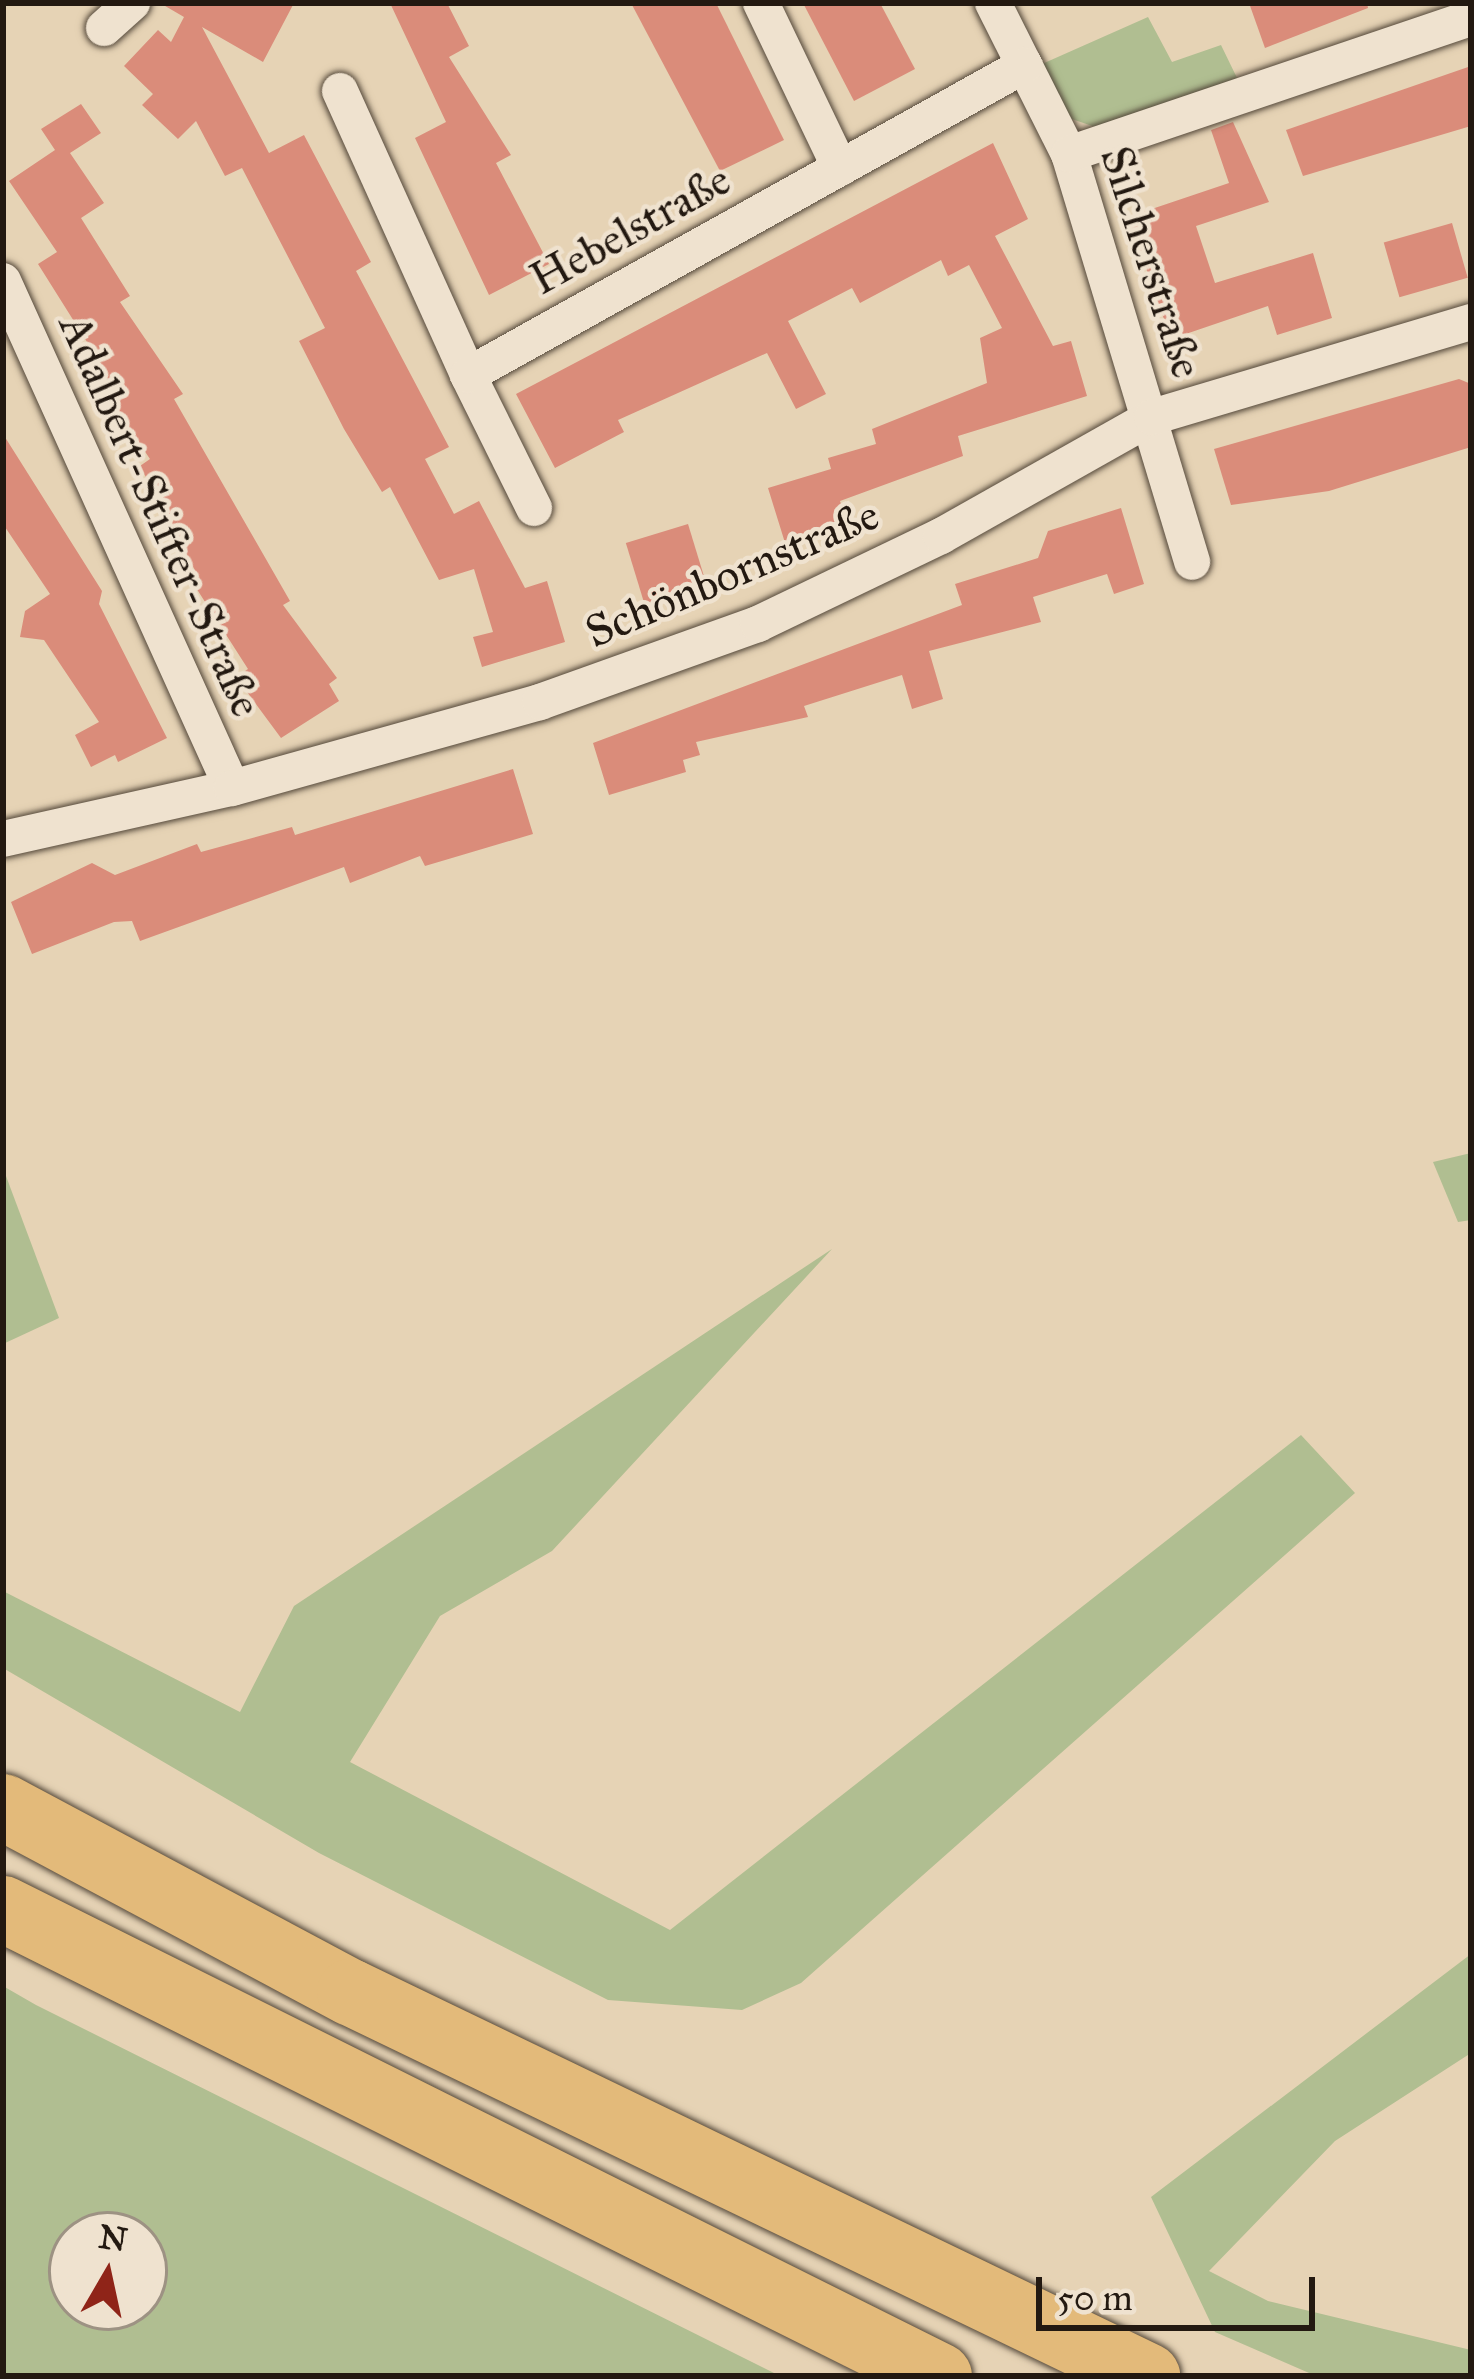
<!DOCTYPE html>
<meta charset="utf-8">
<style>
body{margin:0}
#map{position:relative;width:1474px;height:2379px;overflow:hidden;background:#e6d3b5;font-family:"IM FELL Great Primer",serif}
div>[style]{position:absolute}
.green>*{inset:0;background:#b0be91}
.building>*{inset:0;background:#da8c7a;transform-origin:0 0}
.roads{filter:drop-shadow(0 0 3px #54483a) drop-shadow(0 0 3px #54483a)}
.minor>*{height:36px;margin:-18px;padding:0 18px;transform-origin:18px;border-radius:18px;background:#efe2cf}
.motorway>*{height:66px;margin:-33px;padding:0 33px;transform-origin:33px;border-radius:33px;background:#e3ba7a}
span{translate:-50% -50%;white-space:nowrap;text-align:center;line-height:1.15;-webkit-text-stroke:9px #efe2cf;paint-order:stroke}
.street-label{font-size:45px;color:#231911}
.frame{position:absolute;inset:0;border:6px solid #231911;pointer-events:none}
.north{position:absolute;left:48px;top:2211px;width:120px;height:120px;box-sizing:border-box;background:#efe2cf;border:3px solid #9d9283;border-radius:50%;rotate:9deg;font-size:33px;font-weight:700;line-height:48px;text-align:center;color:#231911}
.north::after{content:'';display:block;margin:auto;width:42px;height:54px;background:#8f2418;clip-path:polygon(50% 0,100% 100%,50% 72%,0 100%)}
.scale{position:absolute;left:1036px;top:2277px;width:279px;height:54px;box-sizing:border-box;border:6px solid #231911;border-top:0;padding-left:15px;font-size:36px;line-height:42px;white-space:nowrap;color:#231911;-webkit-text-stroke:9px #efe2cf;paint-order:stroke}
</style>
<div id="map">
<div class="green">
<i style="clip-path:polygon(1148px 17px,1172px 62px,1221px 45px,1238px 80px,1098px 128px,1066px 117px,1042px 64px)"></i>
<i style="clip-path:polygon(1471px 1153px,1471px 1220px,1458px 1222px,1433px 1162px)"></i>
<i style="clip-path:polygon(3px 1168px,59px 1318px,3px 1344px)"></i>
<i style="clip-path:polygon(832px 1249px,552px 1551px,440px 1616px,350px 1762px,670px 1930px,1301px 1435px,1355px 1493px,801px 1983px,742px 2010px,608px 2000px,319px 1853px,3px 1668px,3px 1591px,240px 1712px,294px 1606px)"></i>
<i style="clip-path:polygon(1471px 1954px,1471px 2053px,1335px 2141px,1209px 2271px,1268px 2301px,1471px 2350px,1471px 2376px,1316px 2376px,1215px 2332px,1151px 2197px)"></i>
<i style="clip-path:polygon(evenodd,3px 1986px,36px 2005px,780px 2376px,3px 2376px,3px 1986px,144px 2235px,144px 2307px,72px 2307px,72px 2235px,144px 2235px)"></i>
</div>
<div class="building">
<i style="clip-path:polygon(160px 3px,294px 3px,263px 62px,202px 27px,269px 153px,304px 135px,371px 262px,356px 271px,449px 447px,425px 459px,454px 514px,479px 501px,525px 588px,547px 581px,565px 642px,482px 667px,473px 637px,493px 632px,474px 569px,439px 580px,390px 487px,382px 492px,344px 429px,299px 341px,325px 328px,242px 168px,225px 176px,196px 121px,178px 139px,142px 105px,153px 94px,124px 66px,158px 30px,171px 42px,184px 17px)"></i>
<i style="clip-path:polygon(390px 3px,447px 3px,469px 46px,449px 57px,511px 155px,496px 163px,549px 264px,489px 295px,415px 138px,446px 122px)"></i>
<i style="clip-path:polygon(631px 3px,716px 3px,784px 140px,720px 171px)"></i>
<i style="clip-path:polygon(803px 3px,880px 3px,915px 69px,854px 101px)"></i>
<i style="clip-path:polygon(1249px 3px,1367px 3px,1368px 8px,1265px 48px)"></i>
<i style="clip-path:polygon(1471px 66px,1471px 126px,1303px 176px,1286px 130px)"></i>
<i style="clip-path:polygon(81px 104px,101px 133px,70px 153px,104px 203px,81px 218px,130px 296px,120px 302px,183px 394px,174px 399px,290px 601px,283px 605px,337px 678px,329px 684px,339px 701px,281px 738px,236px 677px,248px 669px,191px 580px,198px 576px,140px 466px,150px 459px,94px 376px,104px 369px,38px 264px,57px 252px,9px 181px,55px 150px,41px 129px)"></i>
<i style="clip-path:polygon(1233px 122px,1269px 202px,1196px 226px,1215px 283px,1313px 253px,1332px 318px,1277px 335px,1268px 306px,1171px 339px,1128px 217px,1229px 183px,1211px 130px)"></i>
<i style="clip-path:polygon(993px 143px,1028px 219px,995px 236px,1053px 346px,1071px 341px,1087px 396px,958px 436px,963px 456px,840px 501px,849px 527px,786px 546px,768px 488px,831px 469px,828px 458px,876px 444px,872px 429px,987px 383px,980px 338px,1002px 328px,969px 265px,948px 276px,941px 260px,860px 303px,852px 288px,788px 321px,826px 394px,796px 409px,767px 353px,618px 420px,624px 432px,555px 468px,516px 394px)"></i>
<i style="left:1452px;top:223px;width:57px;height:71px;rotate:74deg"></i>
<i style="clip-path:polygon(1459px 379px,1471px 384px,1471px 447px,1329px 491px,1231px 505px,1214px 449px)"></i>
<i style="clip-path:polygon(3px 434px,102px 591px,99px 604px,167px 738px,118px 762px,115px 755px,91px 767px,75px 735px,99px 722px,44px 640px,20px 637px,25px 611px,50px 594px,3px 524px)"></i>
<i style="clip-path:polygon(1121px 508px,1144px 584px,1114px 594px,1107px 574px,1033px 597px,1041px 622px,929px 651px,943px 699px,912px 709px,902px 675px,804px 706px,808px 717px,696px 742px,700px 755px,683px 760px,686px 772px,609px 795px,593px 743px,962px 605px,955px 584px,1038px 558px,1048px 531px)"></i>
<i style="left:688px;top:524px;width:64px;height:65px;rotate:73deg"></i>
<i style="clip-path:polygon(513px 769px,533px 834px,425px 866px,420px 856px,350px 883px,344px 867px,140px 941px,132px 921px,114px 922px,32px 954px,11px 902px,92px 863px,115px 875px,197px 844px,201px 852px,292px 827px,295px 835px)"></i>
</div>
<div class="roads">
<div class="minor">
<i style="left:761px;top:3px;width:183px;rotate:64.4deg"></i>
<i style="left:993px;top:3px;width:169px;rotate:63.3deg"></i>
<i style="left:1069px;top:154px;width:426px;rotate:73.2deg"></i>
<i style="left:104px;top:28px;width:38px;rotate:-42deg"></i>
<i style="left:340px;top:91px;width:312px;rotate:65.7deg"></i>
<i style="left:1069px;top:154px;width:424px;rotate:-18.7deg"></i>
<i style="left:3px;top:281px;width:556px;rotate:65.69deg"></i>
<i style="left:534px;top:508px;width:148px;rotate:-116.4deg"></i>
<i style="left:468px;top:375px;width:637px;rotate:-29.1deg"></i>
<i style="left:3px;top:839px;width:235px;rotate:-12.6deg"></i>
<i style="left:232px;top:788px;width:320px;rotate:-15.6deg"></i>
<i style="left:540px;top:702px;width:232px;rotate:-19.7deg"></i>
<i style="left:758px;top:624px;width:203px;rotate:-25.7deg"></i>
<i style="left:941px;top:536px;width:242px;rotate:-29.4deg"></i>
<i style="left:1152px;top:417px;width:333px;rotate:-16.6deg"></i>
</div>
<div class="motorway">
<i style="left:3px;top:1807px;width:393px;rotate:28.1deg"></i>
<i style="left:350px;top:1992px;width:885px;rotate:25.73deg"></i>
<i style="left:3px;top:1909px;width:1046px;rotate:26.52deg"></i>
</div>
</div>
<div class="street-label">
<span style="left:630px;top:229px;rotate:-29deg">Hebelstraße</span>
<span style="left:1152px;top:262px;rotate:72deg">Silcherstraße</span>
<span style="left:161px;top:515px;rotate:66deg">Adalbert-Stifter-Straße</span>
<span style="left:732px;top:573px;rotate:-23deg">Schönbornstraße</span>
</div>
<div class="frame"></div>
<div class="north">N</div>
<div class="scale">50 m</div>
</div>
